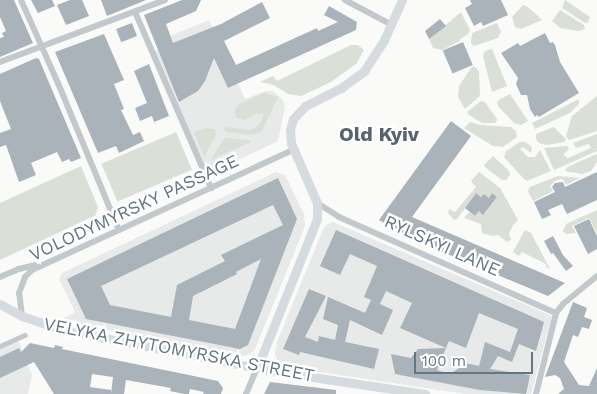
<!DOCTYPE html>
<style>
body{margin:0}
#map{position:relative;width:597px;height:394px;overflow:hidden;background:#fafaf8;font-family:"Work Sans",sans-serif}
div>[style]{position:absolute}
.built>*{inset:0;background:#e8e9e9}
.green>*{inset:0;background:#dadfd7;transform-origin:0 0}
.building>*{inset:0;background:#aab3b9;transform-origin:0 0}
.pedestrian>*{height:4.5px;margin:-2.25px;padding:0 2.25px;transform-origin:2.25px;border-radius:2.25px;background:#c3c8cc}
.minor>*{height:6px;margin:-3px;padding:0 3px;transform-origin:3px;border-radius:3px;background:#c3c8cc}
.secondary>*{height:9px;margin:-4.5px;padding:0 4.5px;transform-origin:4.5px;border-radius:4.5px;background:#d6dbdf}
span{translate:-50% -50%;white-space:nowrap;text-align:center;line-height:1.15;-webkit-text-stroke:5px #fff;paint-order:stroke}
.street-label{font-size:18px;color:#657683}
.quarter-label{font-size:20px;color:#57646e;font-weight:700}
.scale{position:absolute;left:414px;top:352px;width:119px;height:22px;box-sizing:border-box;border:2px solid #657683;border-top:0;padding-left:6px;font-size:15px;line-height:18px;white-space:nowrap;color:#657683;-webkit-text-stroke:4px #fff;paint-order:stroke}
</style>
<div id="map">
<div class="built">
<i style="clip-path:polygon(209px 20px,245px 99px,266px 91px,273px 91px,283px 100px,285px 107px,278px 141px,215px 171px,210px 170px,203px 164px,155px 51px,173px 43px,170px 36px)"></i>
<i style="clip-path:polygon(276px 172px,285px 175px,304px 214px,305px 226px,256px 347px,251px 354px,238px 357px,61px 320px,75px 312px,59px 279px,62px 273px)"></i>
<i style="clip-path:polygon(333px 222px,552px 316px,531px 394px,465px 394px,307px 370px,278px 363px,275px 354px,277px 342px,322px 232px,326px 225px)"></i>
<i style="clip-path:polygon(18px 340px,32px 375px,28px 394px,0 394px,0 348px)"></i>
</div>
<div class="green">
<i style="clip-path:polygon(565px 0,590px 17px,588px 22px,585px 23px,562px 8px)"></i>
<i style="clip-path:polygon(523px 5px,528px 7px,542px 20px,521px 29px,515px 27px,512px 17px)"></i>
<i style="clip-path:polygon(560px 10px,584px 25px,585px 29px,579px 31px,560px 28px,552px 21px)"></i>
<i style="clip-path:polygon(461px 12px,470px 30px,468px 34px,460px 39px,460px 41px,442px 50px,433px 48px,429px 39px)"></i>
<i style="clip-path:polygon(497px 23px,501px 32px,498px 38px,474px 46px,471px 43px,472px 33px)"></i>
<i style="clip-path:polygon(351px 45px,358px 45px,364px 50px,356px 64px,331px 82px,301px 96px,288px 94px,274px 85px,260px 82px,273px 76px,277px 81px)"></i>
<i style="clip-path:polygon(492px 49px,507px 86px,492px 92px,483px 56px,485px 51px)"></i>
<i style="clip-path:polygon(474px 66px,479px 71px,480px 96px,465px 109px,458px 97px,459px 86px,471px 68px)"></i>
<i style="clip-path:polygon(264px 93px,278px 97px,262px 131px,252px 135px,226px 132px,223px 127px,250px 130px,259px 125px,264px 114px,256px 114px,245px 120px,236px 118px,235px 110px,239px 104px)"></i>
<i style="clip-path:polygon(510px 94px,528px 121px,521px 125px,514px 123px,498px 106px,497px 102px,500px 99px)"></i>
<i style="clip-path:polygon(597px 96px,597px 131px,569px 140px,566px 136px,572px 116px)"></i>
<i style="clip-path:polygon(579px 99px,579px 104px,570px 113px,535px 129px,532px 123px)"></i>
<i style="clip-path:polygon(481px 101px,485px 102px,497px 119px,496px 123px,482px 123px,469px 115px,467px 112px)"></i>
<i style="clip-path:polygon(470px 122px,481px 125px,511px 127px,516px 131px,517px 137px,503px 147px,493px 146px,464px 128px)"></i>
<i style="clip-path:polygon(554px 127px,566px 139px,564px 142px,547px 145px,539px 143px,536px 139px,536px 134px)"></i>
<i style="clip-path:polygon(205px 128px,215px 129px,216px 134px,204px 157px,194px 132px)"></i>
<i style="left:176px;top:132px;width:41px;height:81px;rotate:67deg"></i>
<i style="clip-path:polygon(597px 134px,597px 151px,554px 170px,544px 148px,567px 146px,569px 149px,563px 155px,568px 158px,591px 148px,589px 144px,576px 148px,573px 143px)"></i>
<i style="clip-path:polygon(224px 138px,248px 140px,251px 142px,211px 160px)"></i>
<i style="clip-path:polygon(520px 142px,525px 142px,532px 147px,531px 153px,523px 147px,520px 149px,528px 157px,535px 157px,540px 150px,551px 171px,527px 181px,524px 179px,504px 157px,506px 151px)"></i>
<i style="clip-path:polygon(597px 154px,597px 162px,591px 171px,582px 174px,565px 171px,567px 167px)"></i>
<i style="clip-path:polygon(493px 156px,509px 171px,510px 175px,506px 180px,502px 180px,486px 168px,484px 165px)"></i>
<i style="clip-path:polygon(81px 166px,98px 207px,96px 215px,0 260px,0 203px)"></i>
<i style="clip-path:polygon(479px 172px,500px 188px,518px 220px,513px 225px,509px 234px,511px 240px,507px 242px,498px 235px,492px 236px,482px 233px,481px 224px,464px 218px,469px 212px,475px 216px,479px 211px,484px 214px,497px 197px,492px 193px,489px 198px,484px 194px,481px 197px,476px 193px,457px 219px,454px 220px,448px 213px,449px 209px,455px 212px,476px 187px,471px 181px)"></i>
<i style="clip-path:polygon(558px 176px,580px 178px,566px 185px,563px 179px,556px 180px,550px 186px,553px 191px,533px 201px,528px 191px,530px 187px)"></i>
<i style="clip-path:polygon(597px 210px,597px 233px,589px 218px,572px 226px,576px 233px,566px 234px,563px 231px,566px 224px)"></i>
<i style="clip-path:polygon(525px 230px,531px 233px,550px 269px,546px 267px,546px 264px,522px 252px,519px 256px,513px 252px)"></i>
</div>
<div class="building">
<i style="clip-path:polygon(0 0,14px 0,33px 43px,0 57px,0 38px,4px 37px,2px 33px,6px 31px,0 17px)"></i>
<i style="clip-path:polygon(31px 0,52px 0,55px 6px,38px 13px)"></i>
<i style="clip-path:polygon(70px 0,82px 0,89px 16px,66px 25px,57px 5px)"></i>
<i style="clip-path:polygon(101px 0,146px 0,107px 16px)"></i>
<i style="clip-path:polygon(182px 0,201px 0,196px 11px,166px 24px,173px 43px,221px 24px,262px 2px,270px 18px,224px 41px,236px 65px,317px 28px,318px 31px,338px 22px,324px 15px,329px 6px,357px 22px,356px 30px,228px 88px,214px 58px,205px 81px,198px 91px,179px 102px,144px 15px)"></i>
<i style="clip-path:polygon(470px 0,501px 0,508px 15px,483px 26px,481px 22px,474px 26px,465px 8px,472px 4px)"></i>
<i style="clip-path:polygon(440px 19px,446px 26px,429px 39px,425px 31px)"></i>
<i style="left:132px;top:23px;width:14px;height:17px;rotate:69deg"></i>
<i style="clip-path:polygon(545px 33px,550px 43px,553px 42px,555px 45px,560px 62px,579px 93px,539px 117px,537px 115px,535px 117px,530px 109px,527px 95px,521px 95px,516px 84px,518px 78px,501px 53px,518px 43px,520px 46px)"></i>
<i style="clip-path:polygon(104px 34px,124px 80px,114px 84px,124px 109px,121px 110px,133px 135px,140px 132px,144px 141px,119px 153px,116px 146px,98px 153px,55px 52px)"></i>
<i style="left:463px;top:42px;width:25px;height:22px;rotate:67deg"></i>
<i style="clip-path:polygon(36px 58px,39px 59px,81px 158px,71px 162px,69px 159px,62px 162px,57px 152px,31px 163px,36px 175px,19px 182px,6px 145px,0 147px,0 133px,11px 129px,0 101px,0 74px)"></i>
<i style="clip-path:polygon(149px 64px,169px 116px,154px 122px,152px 116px,140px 121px,135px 108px,147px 103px,134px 71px)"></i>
<i style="clip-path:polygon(451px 121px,471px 136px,412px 217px,565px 283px,548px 296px,421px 243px,379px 220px)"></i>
<i style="clip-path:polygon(597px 172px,597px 200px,567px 214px,562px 204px,548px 210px,551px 215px,542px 219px,534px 202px,555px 192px,552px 187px,555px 183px,563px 182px,565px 187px)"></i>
<i style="clip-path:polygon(evenodd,278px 178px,297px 219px,248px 345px,240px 349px,86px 319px,67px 279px,278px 178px,273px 205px,283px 225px,221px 255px,225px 261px,177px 285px,171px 317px,110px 305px,101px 286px,273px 205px,278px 178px,261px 259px,235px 329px,189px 320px,193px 296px,237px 274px,236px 272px,261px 259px)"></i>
<i style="clip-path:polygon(476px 193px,481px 197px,484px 194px,489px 198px,492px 193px,497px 197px,483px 215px,479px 211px,475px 216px,465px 208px)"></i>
<i style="clip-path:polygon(589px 219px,597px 236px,597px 249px,588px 254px,574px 226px)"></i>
<i style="clip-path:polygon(336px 230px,544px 322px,536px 351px,519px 344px,512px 362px,498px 356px,490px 369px,530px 375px,526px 394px,480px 390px,395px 374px,391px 354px,411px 358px,418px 349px,446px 348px,437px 370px,450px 374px,459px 368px,460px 362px,479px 366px,485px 342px,510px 352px,518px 329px,479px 313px,466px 348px,449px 341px,446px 348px,400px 328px,412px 303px,386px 291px,380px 304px,393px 310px,382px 335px,350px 320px,345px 342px,379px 349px,374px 369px,300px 352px,299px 355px,283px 349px,309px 289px,326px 296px,305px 337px,318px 342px,319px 336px,335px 340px,338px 325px,323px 319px,328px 297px,365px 313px,371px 300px,364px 297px,377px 266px,350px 254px,340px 275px,320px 266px)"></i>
<i style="clip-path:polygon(553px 236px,563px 255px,573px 266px,566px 271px,553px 253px,551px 254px,544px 241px)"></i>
<i style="clip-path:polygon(573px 302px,587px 308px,584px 317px,592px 320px,589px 329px,582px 327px,578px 337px,573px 335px,564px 362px,579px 385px,589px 386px,597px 368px,597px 394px,558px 394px,564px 389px,560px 378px,555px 375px,545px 377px)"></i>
<i style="clip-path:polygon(30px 343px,54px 348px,55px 345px,63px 347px,62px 349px,218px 381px,223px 388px,221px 394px,203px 394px,204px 392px,190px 389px,189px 394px,184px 394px,170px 391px,171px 388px,126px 380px,124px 394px,111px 394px,113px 377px,92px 374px,90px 387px,111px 390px,111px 394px,54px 394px,34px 362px,0 378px,0 357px,19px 348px,21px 352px)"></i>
<i style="clip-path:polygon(270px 382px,336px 390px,336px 394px,264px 394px)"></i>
</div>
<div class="pedestrian">
<i style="left:0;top:346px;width:27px;rotate:-24deg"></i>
</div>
<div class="minor">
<i style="left:21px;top:0;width:91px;rotate:66deg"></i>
<i style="left:58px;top:83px;width:159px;rotate:67.5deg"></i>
<i style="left:345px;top:0;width:53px;rotate:28deg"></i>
<i style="left:135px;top:12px;width:192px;rotate:66.6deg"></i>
<i style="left:0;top:62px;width:176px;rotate:-20.6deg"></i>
<i style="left:317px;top:203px;width:26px;rotate:32deg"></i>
<i style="left:339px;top:217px;width:237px;rotate:23.9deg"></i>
<i style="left:0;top:277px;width:21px;rotate:-23deg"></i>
<i style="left:19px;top:269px;width:16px;rotate:-14deg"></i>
<i style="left:22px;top:316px;width:23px;rotate:-97deg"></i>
<i style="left:19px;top:293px;width:17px;rotate:-69deg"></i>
<i style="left:25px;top:277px;width:10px;rotate:-45deg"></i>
<i style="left:32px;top:270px;width:287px;rotate:-24.7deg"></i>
<i style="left:246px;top:394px;width:28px;rotate:-67deg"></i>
<i style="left:536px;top:394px;width:83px;rotate:-76.1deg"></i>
<i style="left:556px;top:313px;width:11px;rotate:-52deg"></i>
<i style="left:563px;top:304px;width:44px;rotate:-39.5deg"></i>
</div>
<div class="secondary">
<i style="left:0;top:304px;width:25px;rotate:29deg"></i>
<i style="left:22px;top:316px;width:43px;rotate:18.9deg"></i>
<i style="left:63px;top:330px;width:213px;rotate:11.1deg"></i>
<i style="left:272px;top:371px;width:155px;rotate:8.5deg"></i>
<i style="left:257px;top:368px;width:161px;rotate:-68.1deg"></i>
<i style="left:317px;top:219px;width:16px;rotate:-90deg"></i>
<i style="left:317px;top:203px;width:65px;rotate:-113.4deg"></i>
<i style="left:291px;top:143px;width:13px;rotate:-94deg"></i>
<i style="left:290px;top:130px;width:11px;rotate:-75deg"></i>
<i style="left:293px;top:119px;width:18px;rotate:-47deg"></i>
<i style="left:305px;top:106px;width:40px;rotate:-26.6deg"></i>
<i style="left:341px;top:88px;width:29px;rotate:-36deg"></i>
<i style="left:364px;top:71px;width:37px;rotate:-57deg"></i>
<i style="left:384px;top:40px;width:44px;rotate:-65.8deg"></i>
</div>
<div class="street-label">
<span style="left:134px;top:208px;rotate:-25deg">VOLODYMYRSKY PASSAGE</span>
<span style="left:442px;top:246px;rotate:24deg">RYLSKYI LANE</span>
<span style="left:179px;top:350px;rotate:11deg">VELYKA ZHYTOMYRSKA STREET</span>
</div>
<div class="quarter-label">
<span style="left:379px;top:134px">Old Kyiv</span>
</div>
<div class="scale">100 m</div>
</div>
